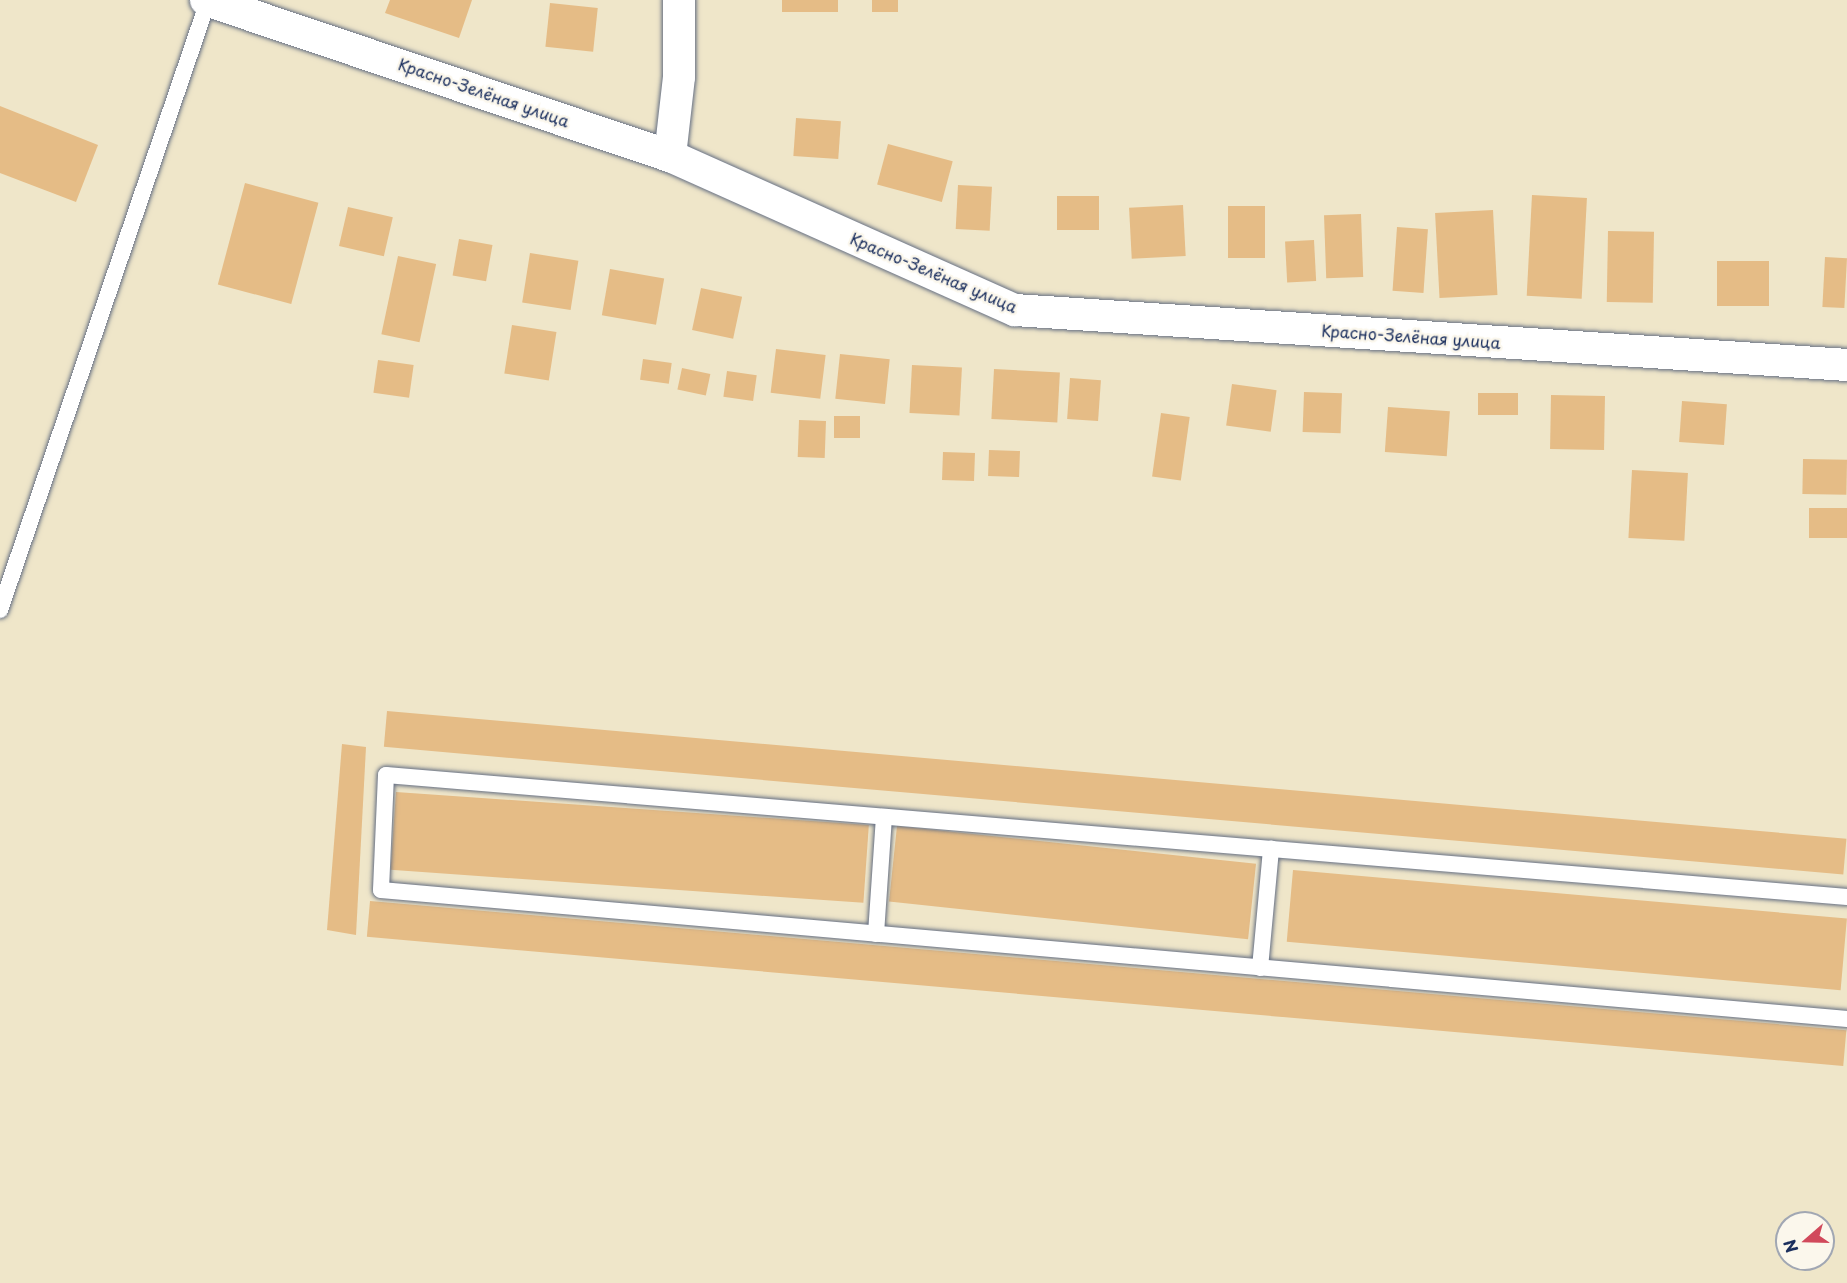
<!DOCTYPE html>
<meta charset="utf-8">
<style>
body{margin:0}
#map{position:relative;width:1847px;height:1283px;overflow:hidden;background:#efe6c9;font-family:"Playpen Sans",sans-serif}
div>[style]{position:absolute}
.building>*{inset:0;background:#e5bc86;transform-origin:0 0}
.roads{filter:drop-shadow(0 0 2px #656f83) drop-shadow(0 0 2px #656f83)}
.service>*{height:16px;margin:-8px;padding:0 8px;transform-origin:8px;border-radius:8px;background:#fff}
.minor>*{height:32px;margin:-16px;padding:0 16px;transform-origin:16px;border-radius:16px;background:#fff}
span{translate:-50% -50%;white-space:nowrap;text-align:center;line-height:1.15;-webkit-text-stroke:5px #fbf7ec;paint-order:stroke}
.street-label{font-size:16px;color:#1b2f5e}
.north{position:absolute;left:1775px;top:1211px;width:60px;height:60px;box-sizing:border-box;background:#fbf7ec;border:2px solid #a1a7b3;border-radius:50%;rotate:250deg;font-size:16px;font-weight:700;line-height:24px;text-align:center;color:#1b2f5e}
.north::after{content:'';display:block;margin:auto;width:21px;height:27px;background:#d1495b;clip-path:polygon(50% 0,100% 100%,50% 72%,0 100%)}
</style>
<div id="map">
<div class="building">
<i style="clip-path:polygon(390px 0,472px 0,459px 38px,385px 13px)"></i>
<i style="left:782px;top:0;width:56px;height:12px"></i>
<i style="left:872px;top:0;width:26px;height:12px"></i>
<i style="left:550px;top:3px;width:48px;height:44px;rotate:6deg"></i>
<i style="clip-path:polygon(0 106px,98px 145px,76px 202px,0 173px)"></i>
<i style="left:796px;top:118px;width:45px;height:38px;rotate:4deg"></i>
<i style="left:888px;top:144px;width:67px;height:42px;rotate:15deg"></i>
<i style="left:245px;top:183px;width:76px;height:105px;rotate:15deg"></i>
<i style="left:958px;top:185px;width:34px;height:44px;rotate:3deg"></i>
<i style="left:1532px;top:195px;width:55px;height:101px;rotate:3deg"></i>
<i style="left:1057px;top:196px;width:42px;height:34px"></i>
<i style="left:1183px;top:205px;width:51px;height:54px;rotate:87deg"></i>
<i style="left:1228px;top:206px;width:37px;height:52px"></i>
<i style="left:348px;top:207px;width:46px;height:40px;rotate:13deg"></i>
<i style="left:1493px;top:210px;width:85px;height:58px;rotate:87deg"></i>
<i style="left:1361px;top:214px;width:63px;height:37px;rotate:88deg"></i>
<i style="left:1397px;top:227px;width:31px;height:64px;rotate:4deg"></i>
<i style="left:1608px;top:231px;width:46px;height:71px;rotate:1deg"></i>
<i style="left:459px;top:239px;width:34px;height:37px;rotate:10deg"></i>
<i style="left:1314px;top:240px;width:41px;height:29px;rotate:87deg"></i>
<i style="left:530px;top:253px;width:49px;height:50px;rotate:9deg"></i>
<i style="left:398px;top:256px;width:39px;height:80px;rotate:12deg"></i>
<i style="left:1825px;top:257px;width:22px;height:50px;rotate:3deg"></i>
<i style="left:1717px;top:261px;width:52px;height:45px"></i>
<i style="left:610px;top:269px;width:55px;height:47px;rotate:10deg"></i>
<i style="left:701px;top:288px;width:42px;height:43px;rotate:12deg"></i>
<i style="left:512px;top:325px;width:45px;height:49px;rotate:9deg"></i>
<i style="left:776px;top:349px;width:50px;height:44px;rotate:7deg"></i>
<i style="left:840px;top:354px;width:50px;height:45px;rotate:6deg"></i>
<i style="left:643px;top:359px;width:29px;height:21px;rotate:8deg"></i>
<i style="left:378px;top:360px;width:36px;height:33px;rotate:8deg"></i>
<i style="left:912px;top:365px;width:50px;height:48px;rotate:3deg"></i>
<i style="left:682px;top:368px;width:29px;height:22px;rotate:12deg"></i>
<i style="left:994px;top:369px;width:66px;height:50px;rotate:3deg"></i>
<i style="left:727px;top:371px;width:30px;height:26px;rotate:8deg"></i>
<i style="left:1070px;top:378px;width:31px;height:41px;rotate:4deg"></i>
<i style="left:1232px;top:384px;width:45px;height:42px;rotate:8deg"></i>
<i style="left:1304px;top:392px;width:38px;height:40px;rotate:2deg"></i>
<i style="left:1518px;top:393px;width:22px;height:40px;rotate:90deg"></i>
<i style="left:1551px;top:395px;width:54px;height:54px;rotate:1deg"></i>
<i style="left:1682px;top:401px;width:45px;height:41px;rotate:4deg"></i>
<i style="left:1388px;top:407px;width:62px;height:45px;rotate:4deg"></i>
<i style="left:1161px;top:413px;width:29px;height:64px;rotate:8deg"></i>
<i style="left:834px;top:416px;width:26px;height:22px"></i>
<i style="left:799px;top:420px;width:27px;height:37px;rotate:2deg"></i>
<i style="left:989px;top:450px;width:31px;height:26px;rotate:2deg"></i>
<i style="left:943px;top:452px;width:32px;height:28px;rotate:2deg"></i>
<i style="left:1803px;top:459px;width:44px;height:35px;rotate:1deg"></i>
<i style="left:1632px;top:470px;width:56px;height:68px;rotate:3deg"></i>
<i style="left:1847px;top:508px;width:30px;height:38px;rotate:90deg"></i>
<i style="left:387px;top:711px;width:1465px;height:36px;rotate:5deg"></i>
<i style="clip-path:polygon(342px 744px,366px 747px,356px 935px,327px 930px)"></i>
<i style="left:396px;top:792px;width:474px;height:78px;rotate:4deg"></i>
<i style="left:897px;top:826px;width:361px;height:76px;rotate:6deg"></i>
<i style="left:1293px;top:870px;width:556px;height:72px;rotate:5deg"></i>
<i style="left:370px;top:901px;width:1482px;height:36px;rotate:5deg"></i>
</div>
<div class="roads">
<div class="service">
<i style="left:0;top:610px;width:644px;rotate:-71.14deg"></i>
<i style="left:1847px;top:897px;width:1466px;rotate:-175.23deg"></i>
<i style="left:386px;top:775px;width:115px;rotate:92.5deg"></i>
<i style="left:381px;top:890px;width:1472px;rotate:5.03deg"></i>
<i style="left:876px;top:934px;width:117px;rotate:-86.1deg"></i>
<i style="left:1260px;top:968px;width:120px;rotate:-84.7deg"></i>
</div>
<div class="minor">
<i style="left:206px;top:0;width:490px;rotate:18.6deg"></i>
<i style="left:670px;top:156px;width:378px;rotate:24.1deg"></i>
<i style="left:1015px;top:310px;width:834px;rotate:3.78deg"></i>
<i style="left:670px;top:156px;width:80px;rotate:-83.5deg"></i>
<i style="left:679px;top:77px;width:77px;rotate:-90deg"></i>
</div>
</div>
<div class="street-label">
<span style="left:484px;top:92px;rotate:19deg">Красно-Зелёная улица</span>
<span style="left:934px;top:272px;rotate:23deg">Красно-Зелёная улица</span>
<span style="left:1411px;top:336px;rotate:4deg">Красно-Зелёная улица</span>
</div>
<div class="north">N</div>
</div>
